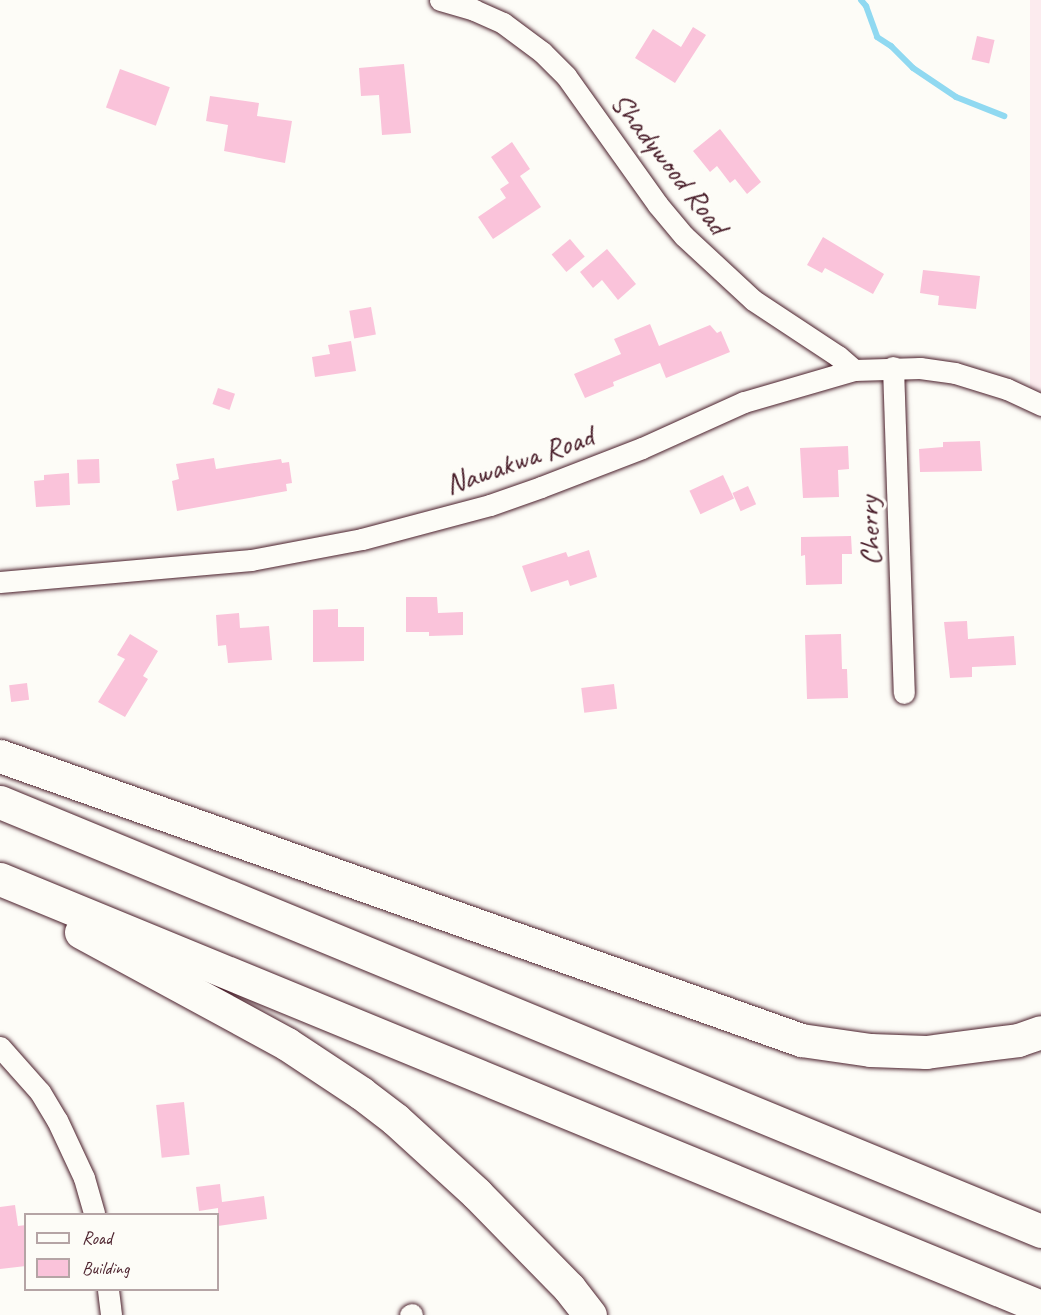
<!DOCTYPE html>
<style>
body{margin:0}
#map{position:relative;width:1041px;height:1315px;overflow:hidden;background:#fdfcf7;font-family:Caveat,sans-serif}
div>[style]{position:absolute}
.built>*{inset:0;background:#fcebee;transform-origin:0 0}
.stream>*{height:6px;margin:-3px;padding:0 3px;transform-origin:3px;border-radius:3px;background:#90d9f1}
.building>*{inset:0;background:#fac3da;transform-origin:0 0}
.roads{filter:drop-shadow(0 0 2px #4a1f2b) drop-shadow(0 0 2px #4a1f2b)}
.minor>*{height:21px;margin:-10.5px;padding:0 10.5px;transform-origin:10.5px;border-radius:10.5px;background:#fdfcf7}
.motorway>*{height:33px;margin:-16.5px;padding:0 16.5px;transform-origin:16.5px;border-radius:16.5px;background:#fdfcf7}
span{translate:-50% -50%;white-space:nowrap;text-align:center;line-height:1.15;-webkit-text-stroke:6px #fdfcf7;paint-order:stroke}
.street-label{font-size:30px;color:#4a1f2b}
.legend{position:absolute;left:24px;top:1213px;width:195px;height:78px;box-sizing:border-box;background:#fdfcf7;border:2px solid #b5a4a5;margin:0;padding:8px 10px;list-style:none;font-size:18px;color:#4a1f2b}
.legend li{display:flex;align-items:center;gap:12px;height:30px}
.legend b{width:30px;border:2px solid #b5a4a5}
</style>
<div id="map">
<div class="built">
<i style="left:1030px;top:0;width:11px;height:398px"></i>
</div>
<div class="stream">
<i style="left:861px;top:0;width:8px;rotate:50deg"></i>
<i style="left:866px;top:6px;width:33px;rotate:70deg"></i>
<i style="left:877px;top:37px;width:17px;rotate:33deg"></i>
<i style="left:891px;top:46px;width:31px;rotate:45deg"></i>
<i style="left:913px;top:68px;width:52px;rotate:34deg"></i>
<i style="left:956px;top:97px;width:52px;rotate:21.6deg"></i>
</div>
<div class="building">
<i style="clip-path:polygon(693px 27px,706px 35px,675px 83px,635px 58px,653px 29px,681px 47px)"></i>
<i style="left:977px;top:36px;width:18px;height:24px;rotate:13deg"></i>
<i style="clip-path:polygon(404px 64px,411px 133px,382px 135px,379px 95px,361px 96px,359px 68px)"></i>
<i style="left:120px;top:69px;width:53px;height:41px;rotate:20deg"></i>
<i style="clip-path:polygon(210px 96px,259px 103px,257px 116px,292px 121px,285px 163px,224px 151px,228px 125px,206px 121px)"></i>
<i style="clip-path:polygon(720px 129px,761px 182px,747px 194px,735px 179px,730px 183px,717px 166px,710px 172px,693px 151px)"></i>
<i style="clip-path:polygon(512px 142px,530px 169px,520px 176px,541px 207px,493px 239px,478px 217px,506px 198px,500px 189px,509px 183px,491px 157px)"></i>
<i style="clip-path:polygon(823px 237px,884px 274px,873px 294px,825px 268px,822px 273px,807px 265px)"></i>
<i style="left:570px;top:239px;width:23px;height:24px;rotate:50deg"></i>
<i style="clip-path:polygon(607px 249px,636px 284px,618px 300px,602px 280px,593px 288px,580px 272px)"></i>
<i style="clip-path:polygon(923px 270px,980px 276px,976px 309px,938px 305px,939px 296px,920px 293px)"></i>
<i style="left:371px;top:307px;width:28px;height:22px;rotate:80deg"></i>
<i style="clip-path:polygon(650px 324px,659px 346px,710px 325px,717px 333px,721px 331px,730px 352px,666px 378px,660px 363px,613px 382px,614px 386px,585px 398px,574px 374px,621px 354px,614px 339px)"></i>
<i style="clip-path:polygon(351px 341px,356px 371px,315px 377px,312px 357px,330px 354px,328px 345px)"></i>
<i style="left:218px;top:388px;width:18px;height:17px;rotate:19deg"></i>
<i style="clip-path:polygon(980px 441px,982px 471px,920px 472px,919px 449px,943px 447px,943px 442px)"></i>
<i style="clip-path:polygon(848px 446px,849px 469px,838px 470px,839px 497px,803px 498px,800px 448px)"></i>
<i style="clip-path:polygon(214px 458px,216px 469px,281px 459px,282px 463px,289px 462px,292px 483px,286px 484px,287px 491px,177px 511px,172px 481px,179px 479px,176px 464px)"></i>
<i style="left:99px;top:459px;width:24px;height:22px;rotate:88deg"></i>
<i style="clip-path:polygon(69px 473px,70px 505px,36px 507px,34px 481px,44px 480px,44px 475px)"></i>
<i style="left:723px;top:475px;width:26px;height:37px;rotate:65deg"></i>
<i style="left:748px;top:486px;width:20px;height:17px;rotate:66deg"></i>
<i style="clip-path:polygon(851px 536px,852px 554px,842px 554px,842px 584px,806px 585px,805px 555px,801px 556px,801px 537px)"></i>
<i style="clip-path:polygon(589px 550px,597px 577px,570px 586px,568px 580px,531px 592px,522px 566px,566px 552px,568px 557px)"></i>
<i style="clip-path:polygon(406px 597px,437px 597px,438px 613px,463px 612px,463px 635px,429px 636px,429px 632px,406px 632px)"></i>
<i style="clip-path:polygon(338px 609px,338px 627px,364px 627px,364px 661px,313px 662px,313px 610px)"></i>
<i style="clip-path:polygon(239px 613px,240px 628px,269px 626px,272px 660px,228px 663px,226px 645px,218px 646px,216px 615px)"></i>
<i style="clip-path:polygon(967px 621px,968px 639px,1014px 636px,1016px 665px,972px 667px,972px 677px,950px 678px,944px 622px)"></i>
<i style="clip-path:polygon(130px 634px,158px 651px,143px 676px,148px 679px,125px 717px,98px 702px,125px 659px,117px 655px)"></i>
<i style="clip-path:polygon(841px 634px,842px 669px,847px 669px,848px 698px,807px 699px,805px 635px)"></i>
<i style="left:27px;top:683px;width:17px;height:18px;rotate:83deg"></i>
<i style="left:614px;top:684px;width:25px;height:33px;rotate:83deg"></i>
<i style="left:184px;top:1102px;width:53px;height:28px;rotate:84deg"></i>
<i style="clip-path:polygon(220px 1184px,222px 1202px,264px 1196px,267px 1219px,218px 1226px,218px 1208px,199px 1211px,196px 1187px)"></i>
<i style="clip-path:polygon(15px 1205px,18px 1226px,26px 1225px,26px 1266px,0 1269px,0 1207px)"></i>
</div>
<div class="roads">
<div class="minor">
<i style="left:440px;top:0;width:35px;rotate:16deg"></i>
<i style="left:474px;top:10px;width:32px;rotate:24deg"></i>
<i style="left:503px;top:23px;width:49px;rotate:36.6deg"></i>
<i style="left:542px;top:52px;width:34px;rotate:45deg"></i>
<i style="left:566px;top:76px;width:158px;rotate:54.5deg"></i>
<i style="left:658px;top:205px;width:40px;rotate:50deg"></i>
<i style="left:684px;top:236px;width:94px;rotate:42.8deg"></i>
<i style="left:753px;top:300px;width:102px;rotate:33.4deg"></i>
<i style="left:838px;top:356px;width:21px;rotate:41deg"></i>
<i style="left:893px;top:367px;width:326px;rotate:88.1deg"></i>
<i style="left:0;top:582px;width:252px;rotate:-5deg"></i>
<i style="left:251px;top:560px;width:113px;rotate:-10.7deg"></i>
<i style="left:362px;top:539px;width:132px;rotate:-14.9deg"></i>
<i style="left:490px;top:505px;width:54px;rotate:-19.4deg"></i>
<i style="left:541px;top:487px;width:108px;rotate:-21.1deg"></i>
<i style="left:642px;top:448px;width:112px;rotate:-24.3deg"></i>
<i style="left:744px;top:402px;width:115px;rotate:-16.2deg"></i>
<i style="left:854px;top:370px;width:66px;rotate:-1.7deg"></i>
<i style="left:920px;top:368px;width:35px;rotate:8deg"></i>
<i style="left:955px;top:373px;width:54px;rotate:17.1deg"></i>
<i style="left:1007px;top:389px;width:38px;rotate:25deg"></i>
<i style="left:0;top:1047px;width:60px;rotate:48.4deg"></i>
<i style="left:40px;top:1092px;width:33px;rotate:59deg"></i>
<i style="left:57px;top:1120px;width:64px;rotate:65deg"></i>
<i style="left:84px;top:1178px;width:37px;rotate:74deg"></i>
<i style="left:108px;top:1290px;width:25px;rotate:83deg"></i>
<i style="left:410px;top:1315px;width:2px;rotate:-27deg"></i>
</div>
<div class="motorway">
<i style="left:0;top:756px;width:850px;rotate:19.52deg"></i>
<i style="left:801px;top:1040px;width:70px;rotate:8.2deg"></i>
<i style="left:870px;top:1050px;width:56px;rotate:2deg"></i>
<i style="left:926px;top:1052px;width:93px;rotate:-7.4deg"></i>
<i style="left:1018px;top:1040px;width:24px;rotate:-19deg"></i>
<i style="left:0;top:802px;width:1126px;rotate:22.4deg"></i>
<i style="left:0;top:879px;width:1126px;rotate:22.35deg"></i>
<i style="left:81px;top:932px;width:234px;rotate:28.5deg"></i>
<i style="left:287px;top:1044px;width:89px;rotate:33.5deg"></i>
<i style="left:361px;top:1093px;width:43px;rotate:37.4deg"></i>
<i style="left:395px;top:1119px;width:111px;rotate:42.4deg"></i>
<i style="left:477px;top:1194px;width:132px;rotate:45.6deg"></i>
<i style="left:569px;top:1288px;width:34px;rotate:52deg"></i>
</div>
</div>
<div class="street-label">
<span style="left:670px;top:163px;rotate:52deg">Shadywood Road</span>
<span style="left:519px;top:460px;rotate:-19deg">Nawakwa Road</span>
<span style="left:869px;top:531px;rotate:-92deg">Cherry</span>
</div>
<ul class="legend">
<li><b style="height:8px;background:#fdfcf7"></b>Road</li>
<li><b style="height:16px;background:#fac3da"></b>Building</li>
</ul>
</div>
